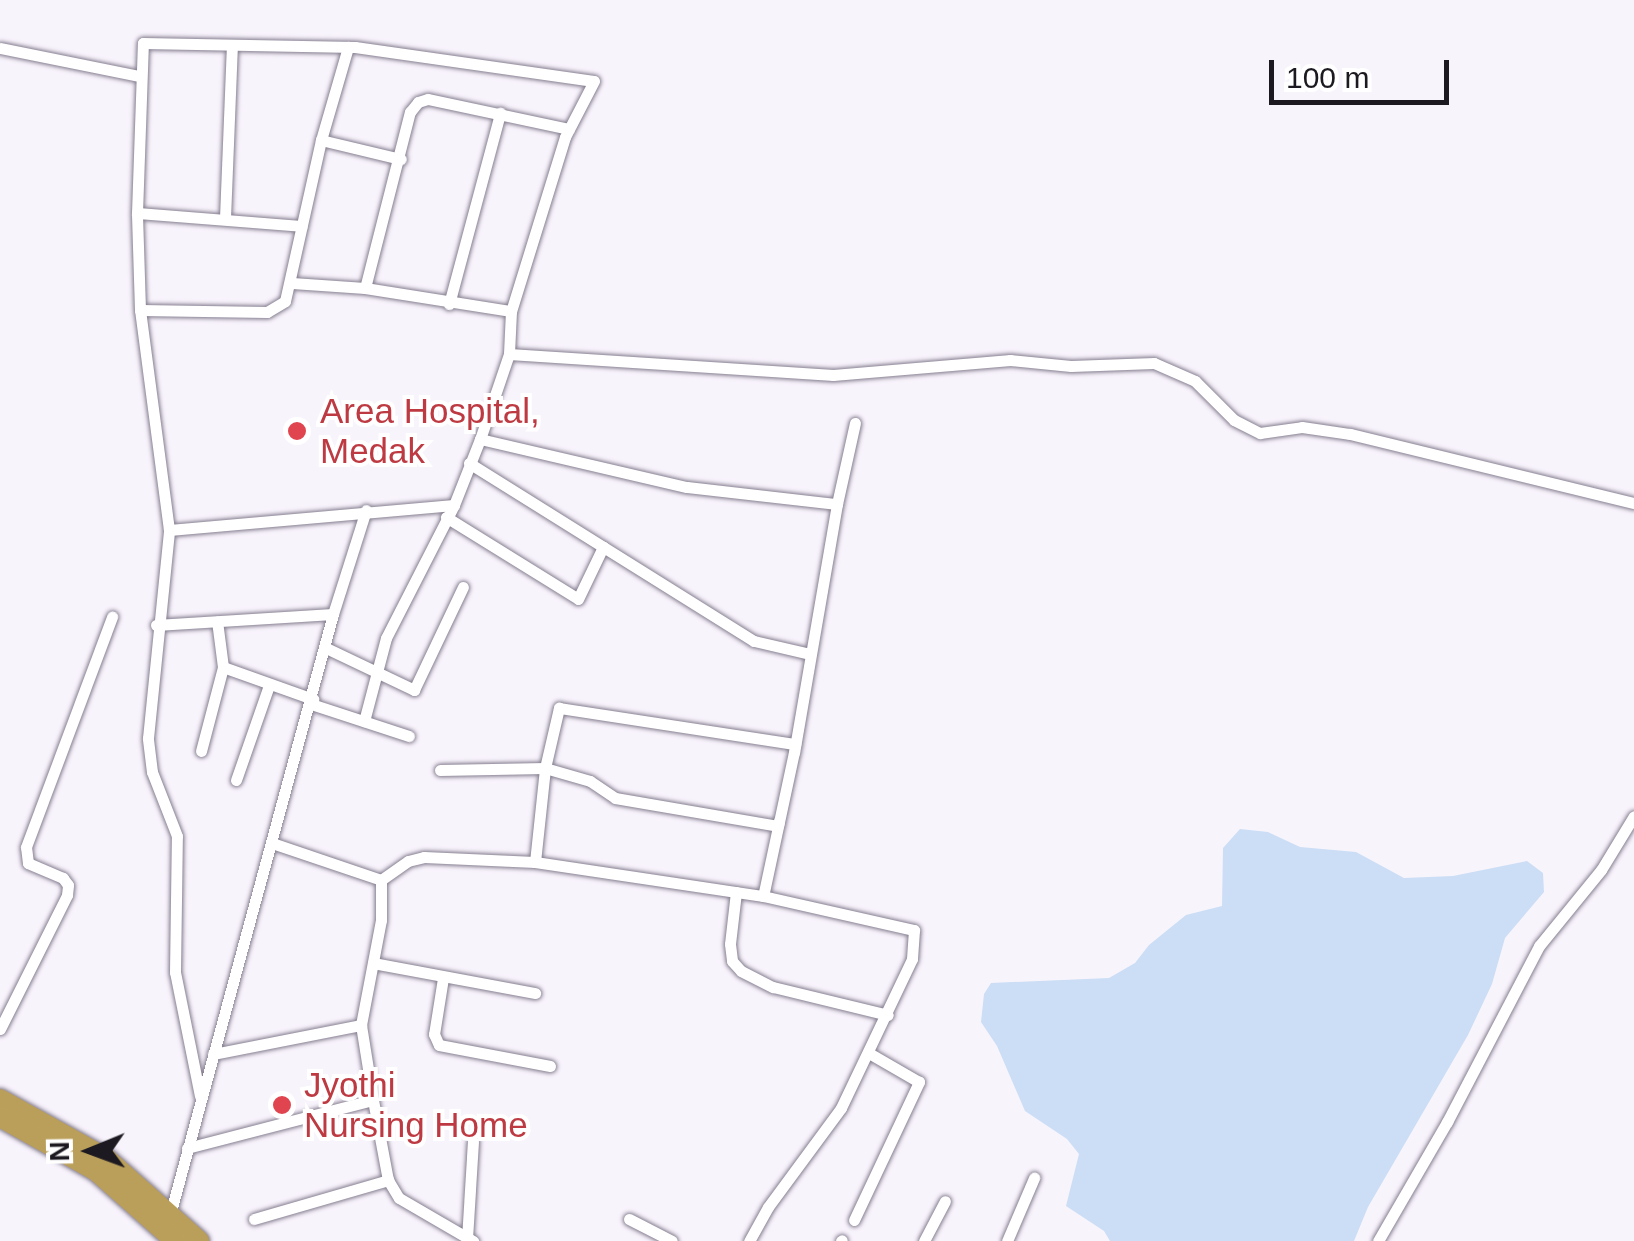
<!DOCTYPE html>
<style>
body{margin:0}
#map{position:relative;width:1634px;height:1241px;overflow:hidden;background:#f8f4fc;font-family:Helvetica,sans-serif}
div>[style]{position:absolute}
.water>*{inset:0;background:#cbdef5}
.roads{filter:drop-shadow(0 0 2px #867e90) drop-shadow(0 0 2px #867e90)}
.minor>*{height:11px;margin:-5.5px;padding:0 5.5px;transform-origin:5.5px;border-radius:5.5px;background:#fff}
.trunk>*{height:20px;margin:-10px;padding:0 10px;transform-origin:10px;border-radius:10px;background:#ba9f5a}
.dots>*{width:28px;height:28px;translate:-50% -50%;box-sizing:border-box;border:5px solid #fff;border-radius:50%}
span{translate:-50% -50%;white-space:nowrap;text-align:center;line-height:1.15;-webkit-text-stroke:8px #fff;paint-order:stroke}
.health-label{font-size:35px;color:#be3a42}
.left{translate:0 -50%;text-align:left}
.north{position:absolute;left:40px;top:1101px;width:100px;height:100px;-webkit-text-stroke:8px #fff;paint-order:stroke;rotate:269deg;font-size:28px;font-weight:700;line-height:40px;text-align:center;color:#1c1920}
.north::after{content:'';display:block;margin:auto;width:35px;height:45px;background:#1c1920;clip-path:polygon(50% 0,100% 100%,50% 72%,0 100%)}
.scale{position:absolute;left:1269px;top:60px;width:180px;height:45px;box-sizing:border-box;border:5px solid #1c1920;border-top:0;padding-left:12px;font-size:30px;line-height:35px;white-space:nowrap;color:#1c1920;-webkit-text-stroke:8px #fff;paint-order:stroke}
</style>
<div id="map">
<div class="water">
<i style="clip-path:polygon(1240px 829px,1268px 832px,1300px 847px,1356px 852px,1404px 878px,1453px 876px,1527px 861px,1543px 873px,1544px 892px,1505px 938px,1492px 984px,1468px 1035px,1368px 1207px,1354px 1241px,1110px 1241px,1104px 1231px,1066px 1206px,1079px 1154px,1067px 1139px,1025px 1111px,997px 1046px,981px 1022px,984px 994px,991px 983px,1109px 978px,1135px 963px,1149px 945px,1186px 915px,1222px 906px,1223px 848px)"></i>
</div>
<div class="roads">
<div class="minor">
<i style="left:0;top:48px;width:142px;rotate:11.4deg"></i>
<i style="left:321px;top:140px;width:82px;rotate:13.4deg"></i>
<i style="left:137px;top:213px;width:165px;rotate:4.5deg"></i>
<i style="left:225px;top:218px;width:173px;rotate:-87.7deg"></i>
<i style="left:292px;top:283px;width:73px;rotate:3.9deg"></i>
<i style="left:365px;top:288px;width:148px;rotate:9deg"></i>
<i style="left:365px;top:288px;width:182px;rotate:-75.7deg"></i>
<i style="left:410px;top:112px;width:13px;rotate:-51deg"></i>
<i style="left:418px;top:102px;width:10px;rotate:-17deg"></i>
<i style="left:428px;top:99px;width:144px;rotate:12deg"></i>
<i style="left:449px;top:304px;width:198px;rotate:-75deg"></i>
<i style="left:140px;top:310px;width:127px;rotate:0.9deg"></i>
<i style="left:267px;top:312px;width:21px;rotate:-31deg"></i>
<i style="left:285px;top:301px;width:165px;rotate:-77.4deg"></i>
<i style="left:321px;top:140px;width:97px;rotate:-73.8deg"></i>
<i style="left:509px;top:354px;width:325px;rotate:3.7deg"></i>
<i style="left:833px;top:375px;width:178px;rotate:-4.8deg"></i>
<i style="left:1010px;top:360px;width:61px;rotate:5.6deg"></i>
<i style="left:1071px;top:366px;width:83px;rotate:-2.1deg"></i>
<i style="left:1154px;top:363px;width:45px;rotate:23.7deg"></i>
<i style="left:1195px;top:381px;width:55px;rotate:45deg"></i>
<i style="left:1234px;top:420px;width:29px;rotate:27deg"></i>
<i style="left:1260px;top:433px;width:42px;rotate:-8.1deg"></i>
<i style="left:1302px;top:427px;width:49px;rotate:8.3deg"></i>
<i style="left:1350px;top:434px;width:292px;rotate:13.7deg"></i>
<i style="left:469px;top:463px;width:336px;rotate:32deg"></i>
<i style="left:754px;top:641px;width:57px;rotate:13.1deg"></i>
<i style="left:837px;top:504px;width:83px;rotate:-77.5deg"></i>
<i style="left:454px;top:505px;width:71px;rotate:-68.5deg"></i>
<i style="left:480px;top:439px;width:212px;rotate:13.1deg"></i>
<i style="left:687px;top:487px;width:151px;rotate:6.5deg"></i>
<i style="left:837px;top:504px;width:252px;rotate:99.8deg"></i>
<i style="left:794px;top:752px;width:147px;rotate:102.1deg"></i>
<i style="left:446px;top:517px;width:155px;rotate:31.8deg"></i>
<i style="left:578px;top:599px;width:58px;rotate:-64.3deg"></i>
<i style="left:169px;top:530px;width:286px;rotate:-5deg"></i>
<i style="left:454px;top:505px;width:149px;rotate:117.1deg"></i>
<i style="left:386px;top:638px;width:86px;rotate:104.8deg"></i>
<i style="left:156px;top:625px;width:177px;rotate:-3.6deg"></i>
<i style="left:324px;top:647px;width:100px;rotate:25.5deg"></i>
<i style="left:414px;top:690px;width:114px;rotate:-64.6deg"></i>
<i style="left:223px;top:667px;width:96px;rotate:19.6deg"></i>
<i style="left:311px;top:704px;width:103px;rotate:18.1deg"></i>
<i style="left:201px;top:751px;width:87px;rotate:-75.3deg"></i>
<i style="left:223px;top:667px;width:46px;rotate:-97.4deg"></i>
<i style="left:440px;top:770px;width:105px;rotate:-1.1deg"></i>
<i style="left:545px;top:768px;width:47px;rotate:16.1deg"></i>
<i style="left:590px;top:781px;width:30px;rotate:34deg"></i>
<i style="left:615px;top:798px;width:165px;rotate:9.7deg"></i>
<i style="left:778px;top:826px;width:5px;rotate:-79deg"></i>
<i style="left:236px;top:780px;width:101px;rotate:-70.8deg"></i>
<i style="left:272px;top:843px;width:115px;rotate:18.7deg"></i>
<i style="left:381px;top:880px;width:40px;rotate:90deg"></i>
<i style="left:381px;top:920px;width:107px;rotate:100.8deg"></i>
<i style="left:361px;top:1025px;width:76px;rotate:80.9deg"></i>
<i style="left:535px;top:862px;width:231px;rotate:8.5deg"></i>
<i style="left:763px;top:896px;width:155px;rotate:12.7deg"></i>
<i style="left:914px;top:930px;width:29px;rotate:94deg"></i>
<i style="left:912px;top:959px;width:165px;rotate:115.5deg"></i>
<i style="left:841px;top:1108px;width:123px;rotate:126.4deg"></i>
<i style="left:768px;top:1207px;width:39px;rotate:119deg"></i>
<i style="left:381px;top:880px;width:33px;rotate:-35deg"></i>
<i style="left:408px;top:861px;width:16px;rotate:-14deg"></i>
<i style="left:424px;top:857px;width:111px;rotate:2.6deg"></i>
<i style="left:535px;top:862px;width:95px;rotate:-83.9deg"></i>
<i style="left:545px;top:768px;width:62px;rotate:-76.9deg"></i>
<i style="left:559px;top:708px;width:239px;rotate:8.7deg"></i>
<i style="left:736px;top:892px;width:52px;rotate:96.6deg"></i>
<i style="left:730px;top:944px;width:17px;rotate:83deg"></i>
<i style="left:732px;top:961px;width:13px;rotate:48deg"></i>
<i style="left:741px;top:971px;width:36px;rotate:27deg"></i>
<i style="left:773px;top:987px;width:118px;rotate:13.7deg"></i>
<i style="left:373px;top:963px;width:165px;rotate:10.5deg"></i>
<i style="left:443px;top:978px;width:57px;rotate:99.1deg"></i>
<i style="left:434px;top:1034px;width:12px;rotate:66deg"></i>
<i style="left:439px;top:1045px;width:113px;rotate:10.7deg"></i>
<i style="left:0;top:1029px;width:150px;rotate:-63.4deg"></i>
<i style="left:67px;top:895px;width:10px;rotate:-84deg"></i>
<i style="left:68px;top:885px;width:9px;rotate:-126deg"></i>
<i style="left:63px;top:878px;width:38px;rotate:-157deg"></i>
<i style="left:28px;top:863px;width:16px;rotate:-97deg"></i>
<i style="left:26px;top:847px;width:246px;rotate:-69.5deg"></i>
<i style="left:213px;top:1054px;width:151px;rotate:-11.1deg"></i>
<i style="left:200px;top:1096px;width:126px;rotate:-101.4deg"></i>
<i style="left:175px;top:972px;width:136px;rotate:-89.2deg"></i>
<i style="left:177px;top:836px;width:69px;rotate:-111.3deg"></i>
<i style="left:152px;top:772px;width:34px;rotate:-97deg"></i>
<i style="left:148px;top:738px;width:209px;rotate:-84.2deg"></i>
<i style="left:169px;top:530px;width:222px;rotate:-97.5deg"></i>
<i style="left:140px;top:310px;width:97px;rotate:-91.8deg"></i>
<i style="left:137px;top:213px;width:170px;rotate:-88deg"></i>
<i style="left:143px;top:43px;width:212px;rotate:1.1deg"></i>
<i style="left:355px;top:47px;width:241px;rotate:8.1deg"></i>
<i style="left:594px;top:81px;width:63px;rotate:117.4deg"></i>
<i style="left:565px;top:137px;width:182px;rotate:107.2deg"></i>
<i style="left:511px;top:311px;width:43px;rotate:92.7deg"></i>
<i style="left:509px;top:354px;width:90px;rotate:108.8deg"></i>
<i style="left:187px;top:1148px;width:192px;rotate:-14.5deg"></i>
<i style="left:373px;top:1100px;width:81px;rotate:79.4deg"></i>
<i style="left:388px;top:1180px;width:21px;rotate:59deg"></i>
<i style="left:399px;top:1198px;width:86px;rotate:30.2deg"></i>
<i style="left:171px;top:1211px;width:619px;rotate:-74.82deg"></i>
<i style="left:333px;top:614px;width:109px;rotate:-72.4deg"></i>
<i style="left:254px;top:1219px;width:140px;rotate:-16.2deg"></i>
<i style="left:629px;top:1219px;width:48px;rotate:27.1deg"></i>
<i style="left:854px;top:1220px;width:153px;rotate:-64.8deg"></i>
<i style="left:919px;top:1082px;width:58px;rotate:-149.9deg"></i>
<i style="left:467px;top:1239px;width:98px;rotate:-86.5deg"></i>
<i style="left:841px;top:1241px;width:1px;rotate:-45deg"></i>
<i style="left:924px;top:1241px;width:45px;rotate:-62.3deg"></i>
<i style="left:1007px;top:1241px;width:69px;rotate:-66.8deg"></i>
<i style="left:1378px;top:1241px;width:138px;rotate:-59.9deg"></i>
<i style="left:1447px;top:1122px;width:199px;rotate:-62.4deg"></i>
<i style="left:1539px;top:946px;width:98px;rotate:-50.8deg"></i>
<i style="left:1601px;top:870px;width:63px;rotate:-58.6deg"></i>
</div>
<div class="trunk">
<i style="left:0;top:1099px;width:121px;rotate:29.1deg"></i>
<i style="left:106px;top:1158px;width:125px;rotate:41.7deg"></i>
<i style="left:0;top:1117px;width:110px;rotate:29.4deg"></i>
<i style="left:96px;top:1171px;width:106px;rotate:41.5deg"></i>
</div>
</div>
<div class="dots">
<i style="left:297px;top:431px;background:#e0444e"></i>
<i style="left:282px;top:1105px;background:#e0444e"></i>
</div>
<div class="health-label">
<span class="left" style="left:320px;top:431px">Area Hospital,<br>Medak</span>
<span class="left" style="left:304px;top:1105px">Jyothi<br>Nursing Home</span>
</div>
<div class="north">N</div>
<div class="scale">100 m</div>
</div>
